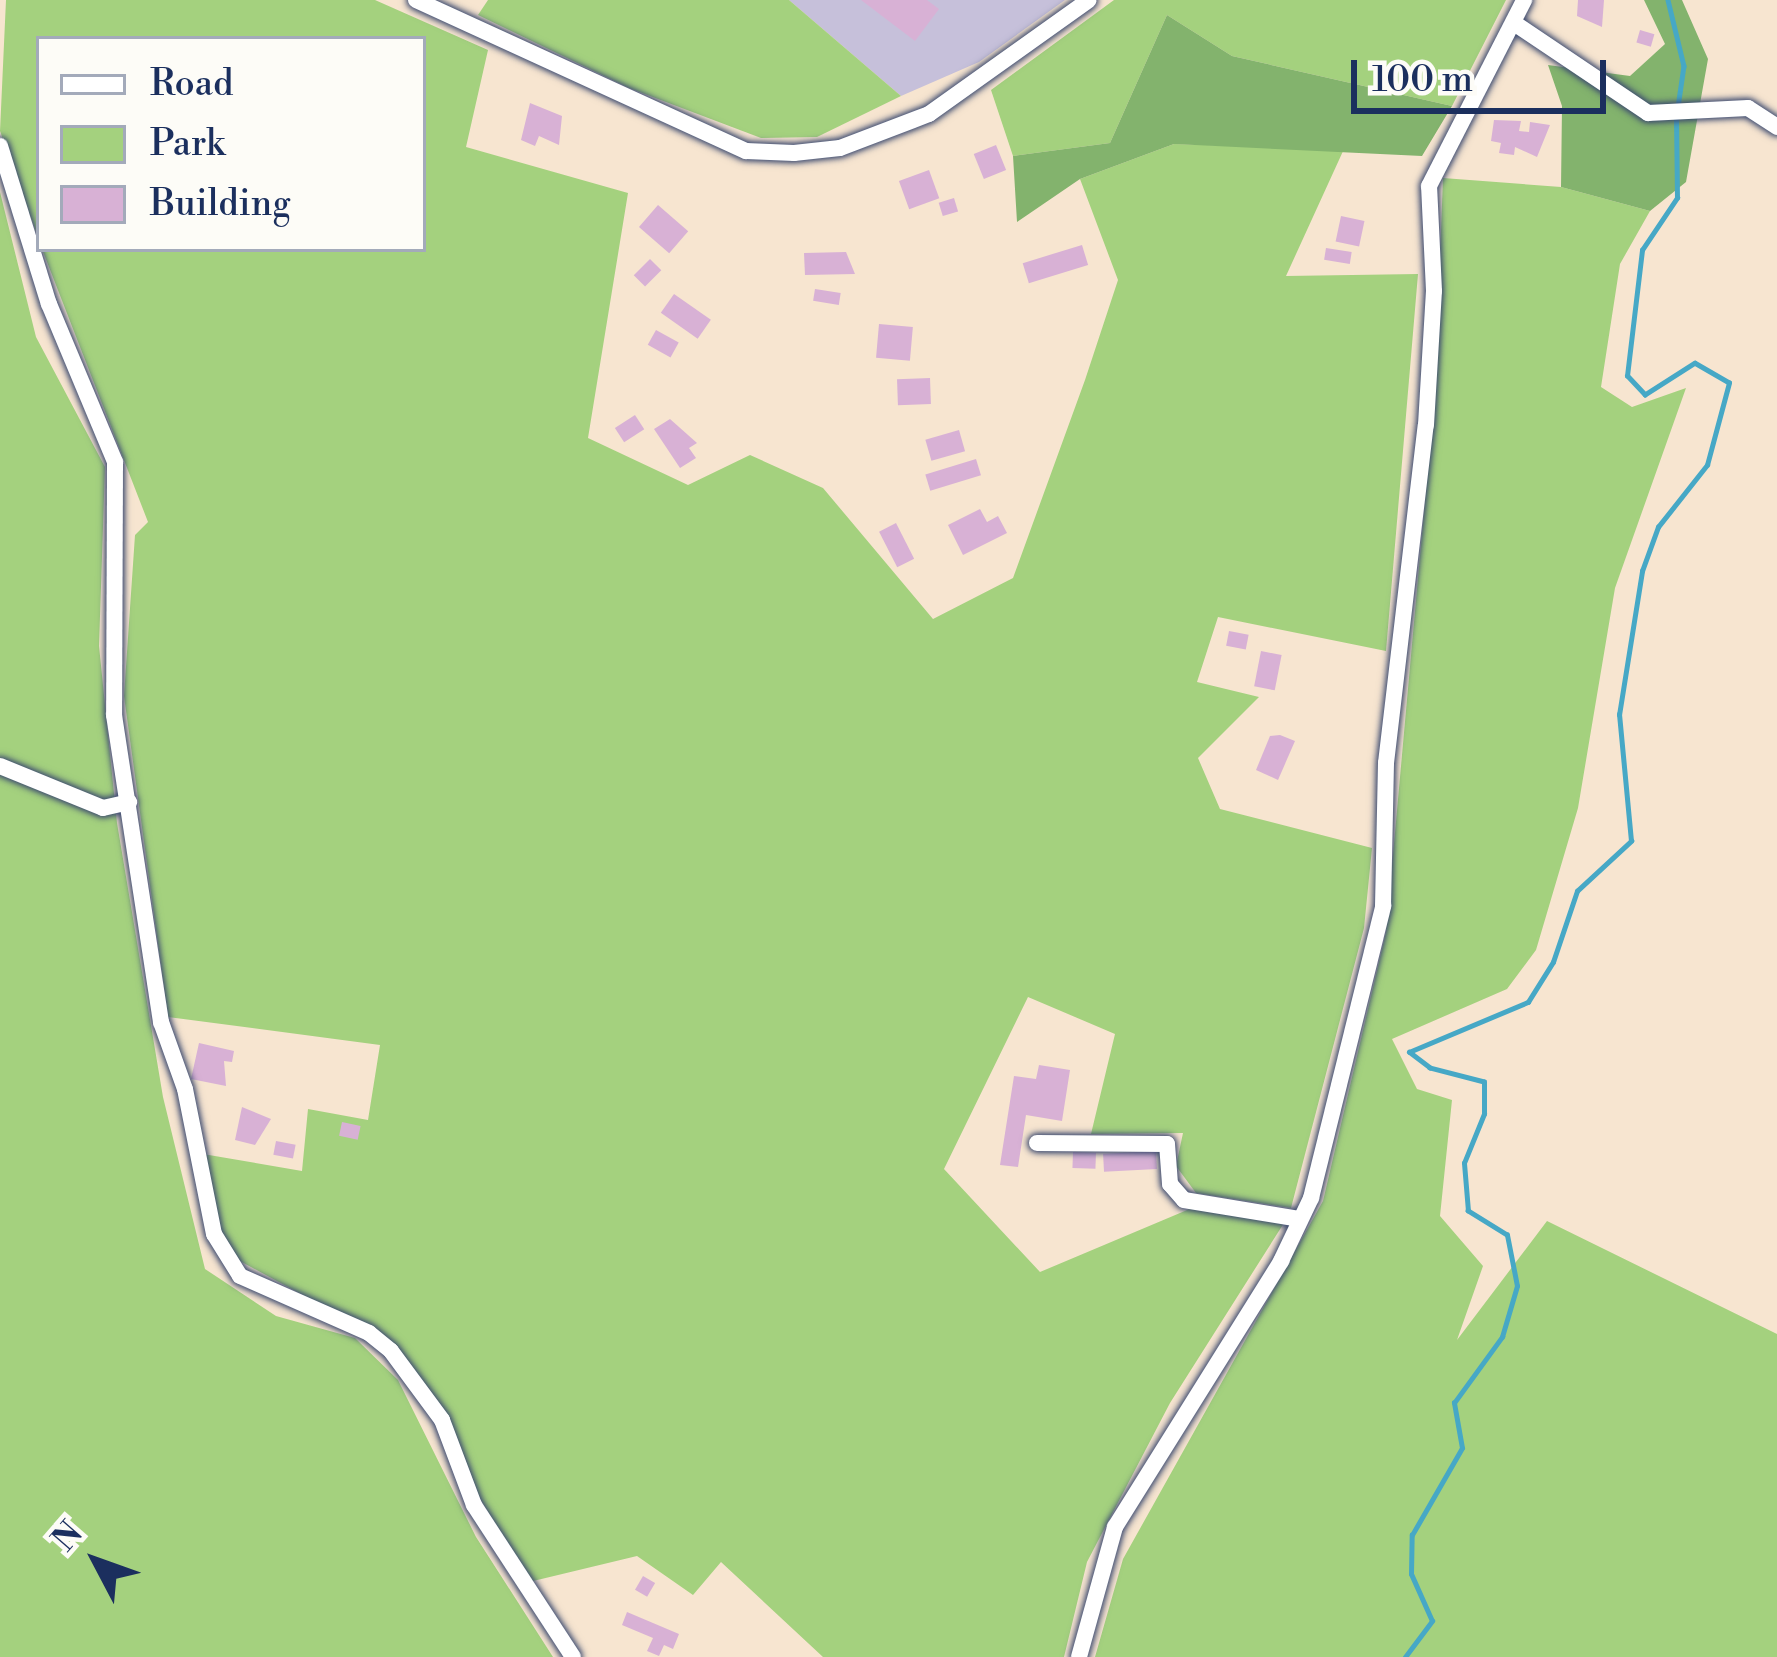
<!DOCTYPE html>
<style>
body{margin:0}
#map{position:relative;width:1777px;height:1657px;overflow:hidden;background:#f7e5d0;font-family:"Libre Bodoni",serif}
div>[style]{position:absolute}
.industrial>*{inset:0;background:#c6c0da}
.green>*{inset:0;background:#a4d17e}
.forest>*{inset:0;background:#83b36d}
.stream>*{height:4.5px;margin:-2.25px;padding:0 2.25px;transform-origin:2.25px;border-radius:2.25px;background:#46a8c6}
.building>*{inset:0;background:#d8b1d5;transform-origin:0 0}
.roads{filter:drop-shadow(0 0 3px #3c4a6f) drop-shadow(0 0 3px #3c4a6f)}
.minor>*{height:16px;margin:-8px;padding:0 8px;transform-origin:8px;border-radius:8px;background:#fff}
span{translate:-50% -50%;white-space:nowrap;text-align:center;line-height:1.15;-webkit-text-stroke:9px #fdfcf7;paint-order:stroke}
.legend{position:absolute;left:36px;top:36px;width:390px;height:216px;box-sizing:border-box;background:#fdfcf7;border:3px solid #a3aaba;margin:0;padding:15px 21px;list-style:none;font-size:36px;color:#1b2f5e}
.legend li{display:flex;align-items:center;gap:24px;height:60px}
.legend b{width:60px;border:3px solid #a3aaba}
.north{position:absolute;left:36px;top:1501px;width:120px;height:120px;-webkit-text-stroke:9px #fdfcf7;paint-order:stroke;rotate:311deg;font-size:33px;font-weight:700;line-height:48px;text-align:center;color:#1b2f5e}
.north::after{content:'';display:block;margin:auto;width:42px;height:54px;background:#1b2f5e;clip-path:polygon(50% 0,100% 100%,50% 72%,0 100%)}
.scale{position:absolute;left:1351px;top:60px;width:255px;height:54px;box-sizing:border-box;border:6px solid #1b2f5e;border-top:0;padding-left:15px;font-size:36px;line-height:42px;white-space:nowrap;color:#1b2f5e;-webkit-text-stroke:9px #fdfcf7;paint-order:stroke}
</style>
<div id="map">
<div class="industrial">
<i style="clip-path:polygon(789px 0,1065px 0,979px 62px,901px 96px)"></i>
</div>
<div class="green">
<i style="clip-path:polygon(6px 0,375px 0,488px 50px,466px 147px,628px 193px,588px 438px,688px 485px,750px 455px,823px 488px,933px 619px,1013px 578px,1085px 380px,1118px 280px,1080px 179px,1174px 144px,1344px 149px,1286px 276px,1418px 274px,1386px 651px,1218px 617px,1197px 682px,1259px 697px,1198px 758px,1220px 809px,1372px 848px,1364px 928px,1291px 1208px,1196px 1193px,1176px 1166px,1183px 1133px,1091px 1134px,1115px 1034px,1028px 997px,944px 1169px,1040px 1272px,1199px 1205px,1284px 1223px,1170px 1403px,1087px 1562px,1064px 1657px,823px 1657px,721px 1562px,693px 1595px,637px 1556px,529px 1582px,388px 1341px,227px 1254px,203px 1154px,302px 1171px,308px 1109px,368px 1120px,380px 1045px,168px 1017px,124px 696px,135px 535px,148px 522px,42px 249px,423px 249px,423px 39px,39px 39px,39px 240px,0 131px)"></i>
<i style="clip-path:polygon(488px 0,789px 0,901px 96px,817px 137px,761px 138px,629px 88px,478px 15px)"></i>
<i style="clip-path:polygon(1114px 0,1506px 0,1452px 106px,1232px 56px,1167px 15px,1110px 143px,1013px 156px,991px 90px)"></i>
<i style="clip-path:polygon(1443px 178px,1561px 187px,1650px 211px,1620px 264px,1601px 387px,1632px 407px,1686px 388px,1615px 588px,1578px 808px,1536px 950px,1507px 989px,1392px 1039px,1417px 1089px,1452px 1100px,1440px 1216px,1483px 1266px,1457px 1340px,1547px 1221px,1777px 1334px,1777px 1657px,1095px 1657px,1123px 1559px,1323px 1201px,1386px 932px,1435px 390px)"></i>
<i style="clip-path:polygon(0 192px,36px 337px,105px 467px,99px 646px,117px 823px,163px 1097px,205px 1269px,276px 1316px,355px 1338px,398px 1380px,476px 1537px,553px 1657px,0 1657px)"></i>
</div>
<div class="forest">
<i style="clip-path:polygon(1644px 0,1682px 0,1708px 59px,1686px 182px,1650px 211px,1561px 187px,1562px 106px,1548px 65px,1630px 76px,1665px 44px)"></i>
<i style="clip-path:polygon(1167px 15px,1232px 56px,1452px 106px,1422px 156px,1174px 144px,1080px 179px,1017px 222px,1013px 156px,1110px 143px)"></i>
</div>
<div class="stream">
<i style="left:1668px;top:0;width:68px;rotate:76.4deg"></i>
<i style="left:1684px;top:66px;width:41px;rotate:98.3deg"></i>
<i style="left:1405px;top:1657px;width:45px;rotate:-53.1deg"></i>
<i style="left:1432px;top:1621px;width:51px;rotate:-114.1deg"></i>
<i style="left:1411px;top:1574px;width:39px;rotate:-89deg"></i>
<i style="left:1412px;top:1535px;width:100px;rotate:-60.1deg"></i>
<i style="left:1462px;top:1448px;width:46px;rotate:-100.1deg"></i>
<i style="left:1454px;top:1403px;width:82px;rotate:-54deg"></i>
<i style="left:1502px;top:1337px;width:53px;rotate:-73.6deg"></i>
<i style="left:1517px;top:1286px;width:52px;rotate:-101.1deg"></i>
<i style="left:1507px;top:1235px;width:46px;rotate:-148.4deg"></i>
<i style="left:1468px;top:1211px;width:48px;rotate:-94.8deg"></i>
<i style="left:1464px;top:1163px;width:53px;rotate:-67.8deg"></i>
<i style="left:1484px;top:1114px;width:32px;rotate:-90deg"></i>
<i style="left:1484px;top:1082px;width:56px;rotate:-165.5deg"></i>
<i style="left:1430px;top:1068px;width:26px;rotate:-143deg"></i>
<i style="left:1409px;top:1052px;width:129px;rotate:-22.8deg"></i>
<i style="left:1528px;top:1002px;width:47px;rotate:-58deg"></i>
<i style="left:1553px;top:962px;width:75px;rotate:-71.3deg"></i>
<i style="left:1577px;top:891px;width:74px;rotate:-42.8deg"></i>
<i style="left:1631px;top:841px;width:127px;rotate:-95.4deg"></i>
<i style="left:1619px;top:715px;width:146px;rotate:-80.9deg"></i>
<i style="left:1642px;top:571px;width:47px;rotate:-70deg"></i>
<i style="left:1658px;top:527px;width:79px;rotate:-51.7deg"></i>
<i style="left:1707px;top:465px;width:85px;rotate:-75deg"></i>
<i style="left:1729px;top:383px;width:39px;rotate:-150deg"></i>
<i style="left:1695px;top:363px;width:59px;rotate:147.4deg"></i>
<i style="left:1645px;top:395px;width:26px;rotate:-133deg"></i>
<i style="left:1627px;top:376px;width:127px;rotate:-83.2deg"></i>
<i style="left:1642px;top:250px;width:63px;rotate:-56.1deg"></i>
<i style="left:1677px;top:198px;width:80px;rotate:-90.7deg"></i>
</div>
<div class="building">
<i style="clip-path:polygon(861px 0,927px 0,939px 9px,915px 41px)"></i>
<i style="clip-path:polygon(1578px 0,1604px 0,1602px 27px,1577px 16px)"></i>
<i style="left:1640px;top:30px;width:15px;height:13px;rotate:16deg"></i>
<i style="clip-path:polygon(530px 103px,562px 116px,559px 145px,539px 136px,535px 146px,521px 140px)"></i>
<i style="clip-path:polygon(1494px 120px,1521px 121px,1519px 131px,1529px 132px,1530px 122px,1550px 125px,1537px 157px,1515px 147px,1514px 155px,1499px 153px,1501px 143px,1491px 141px)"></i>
<i style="left:996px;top:145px;width:27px;height:24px;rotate:68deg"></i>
<i style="left:929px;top:170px;width:30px;height:32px;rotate:70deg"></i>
<i style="left:954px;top:198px;width:14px;height:16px;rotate:73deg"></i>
<i style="left:658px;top:205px;width:40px;height:29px;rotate:41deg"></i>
<i style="left:1341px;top:216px;width:24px;height:26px;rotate:12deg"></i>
<i style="left:1082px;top:245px;width:21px;height:62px;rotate:73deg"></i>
<i style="left:1326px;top:248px;width:26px;height:12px;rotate:9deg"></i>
<i style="clip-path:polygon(846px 252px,855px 274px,805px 275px,804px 253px)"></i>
<i style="left:650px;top:259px;width:16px;height:23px;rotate:45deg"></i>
<i style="left:815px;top:289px;width:26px;height:12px;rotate:9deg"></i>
<i style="left:674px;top:294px;width:45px;height:23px;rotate:35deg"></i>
<i style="left:879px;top:324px;width:34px;height:34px;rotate:5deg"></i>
<i style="left:656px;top:330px;width:26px;height:17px;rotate:29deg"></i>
<i style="left:930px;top:378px;width:26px;height:33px;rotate:88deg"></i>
<i style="left:635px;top:415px;width:17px;height:24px;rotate:57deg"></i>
<i style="clip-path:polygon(670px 419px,697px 443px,689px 448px,696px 458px,680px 468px,654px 429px)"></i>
<i style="left:959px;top:430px;width:22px;height:35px;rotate:74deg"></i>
<i style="left:976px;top:459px;width:17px;height:53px;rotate:73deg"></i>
<i style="clip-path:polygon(980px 509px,987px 522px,998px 516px,1007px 533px,963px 555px,948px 525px)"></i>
<i style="left:896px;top:523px;width:40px;height:19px;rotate:63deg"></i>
<i style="left:1229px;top:631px;width:20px;height:15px;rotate:11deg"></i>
<i style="left:1261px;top:651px;width:21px;height:36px;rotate:11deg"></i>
<i style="clip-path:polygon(1280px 735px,1295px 741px,1278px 780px,1256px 770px,1270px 736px)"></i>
<i style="clip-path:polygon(199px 1043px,234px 1051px,232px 1062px,224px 1061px,226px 1086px,191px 1079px)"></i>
<i style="clip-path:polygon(1039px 1065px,1070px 1070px,1062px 1121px,1026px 1115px,1018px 1167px,1000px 1165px,1014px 1076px,1036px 1079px)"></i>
<i style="clip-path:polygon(242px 1107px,271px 1119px,255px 1145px,235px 1140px)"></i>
<i style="left:342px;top:1122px;width:19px;height:14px;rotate:12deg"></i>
<i style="left:276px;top:1141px;width:20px;height:14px;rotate:11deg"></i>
<i style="left:1156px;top:1151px;width:18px;height:53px;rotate:87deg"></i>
<i style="left:1073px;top:1152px;width:23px;height:16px;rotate:2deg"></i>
<i style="left:643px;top:1576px;width:14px;height:16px;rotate:30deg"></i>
<i style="clip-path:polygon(627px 1612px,679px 1634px,673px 1649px,664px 1645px,659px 1656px,647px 1651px,653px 1638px,622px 1625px)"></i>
</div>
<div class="roads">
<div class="minor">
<i style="left:416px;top:0;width:363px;rotate:24.6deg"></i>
<i style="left:746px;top:151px;width:48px;rotate:2.4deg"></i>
<i style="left:794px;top:153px;width:46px;rotate:-6.2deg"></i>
<i style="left:840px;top:148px;width:95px;rotate:-20.9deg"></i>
<i style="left:929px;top:114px;width:196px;rotate:-35.5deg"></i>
<i style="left:1517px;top:25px;width:158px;rotate:33.9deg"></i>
<i style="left:1648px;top:113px;width:100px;rotate:-2.9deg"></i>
<i style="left:1748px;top:108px;width:35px;rotate:33deg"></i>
<i style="left:0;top:146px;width:165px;rotate:72.8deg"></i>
<i style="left:49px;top:304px;width:171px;rotate:67.3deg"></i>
<i style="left:115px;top:462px;width:253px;rotate:90.2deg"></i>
<i style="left:114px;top:715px;width:311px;rotate:81.3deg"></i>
<i style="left:161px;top:1022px;width:71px;rotate:70.3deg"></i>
<i style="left:185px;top:1089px;width:148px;rotate:78.7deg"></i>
<i style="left:214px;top:1234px;width:49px;rotate:58.2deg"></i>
<i style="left:240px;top:1276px;width:141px;rotate:23.8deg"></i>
<i style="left:369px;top:1333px;width:28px;rotate:39deg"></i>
<i style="left:391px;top:1351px;width:86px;rotate:53.5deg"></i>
<i style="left:442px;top:1420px;width:91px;rotate:69.4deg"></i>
<i style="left:474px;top:1505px;width:181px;rotate:56.9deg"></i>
<i style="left:0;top:766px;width:111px;rotate:22.2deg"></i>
<i style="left:103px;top:808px;width:27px;rotate:-13deg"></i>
<i style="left:1037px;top:1143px;width:130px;rotate:0.4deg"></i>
<i style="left:1167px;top:1144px;width:40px;rotate:85.7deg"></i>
<i style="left:1170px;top:1184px;width:21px;rotate:49deg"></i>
<i style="left:1184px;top:1200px;width:118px;rotate:9.3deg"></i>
<i style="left:1079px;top:1657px;width:135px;rotate:-74.5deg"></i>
<i style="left:1115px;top:1527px;width:314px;rotate:-58deg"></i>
<i style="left:1281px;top:1261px;width:70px;rotate:-64.5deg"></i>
<i style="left:1311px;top:1198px;width:301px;rotate:-76.1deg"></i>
<i style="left:1383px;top:906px;width:143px;rotate:-88.8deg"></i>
<i style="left:1386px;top:763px;width:340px;rotate:-83.3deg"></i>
<i style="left:1426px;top:425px;width:134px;rotate:-86.6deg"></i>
<i style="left:1434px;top:291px;width:105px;rotate:-92.7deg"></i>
<i style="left:1429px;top:186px;width:209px;rotate:-62.9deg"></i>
</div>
</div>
<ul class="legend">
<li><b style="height:15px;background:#fff"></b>Road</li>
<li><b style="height:33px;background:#a4d17e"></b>Park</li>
<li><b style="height:33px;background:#d8b1d5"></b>Building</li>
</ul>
<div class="north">N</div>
<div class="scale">100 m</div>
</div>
